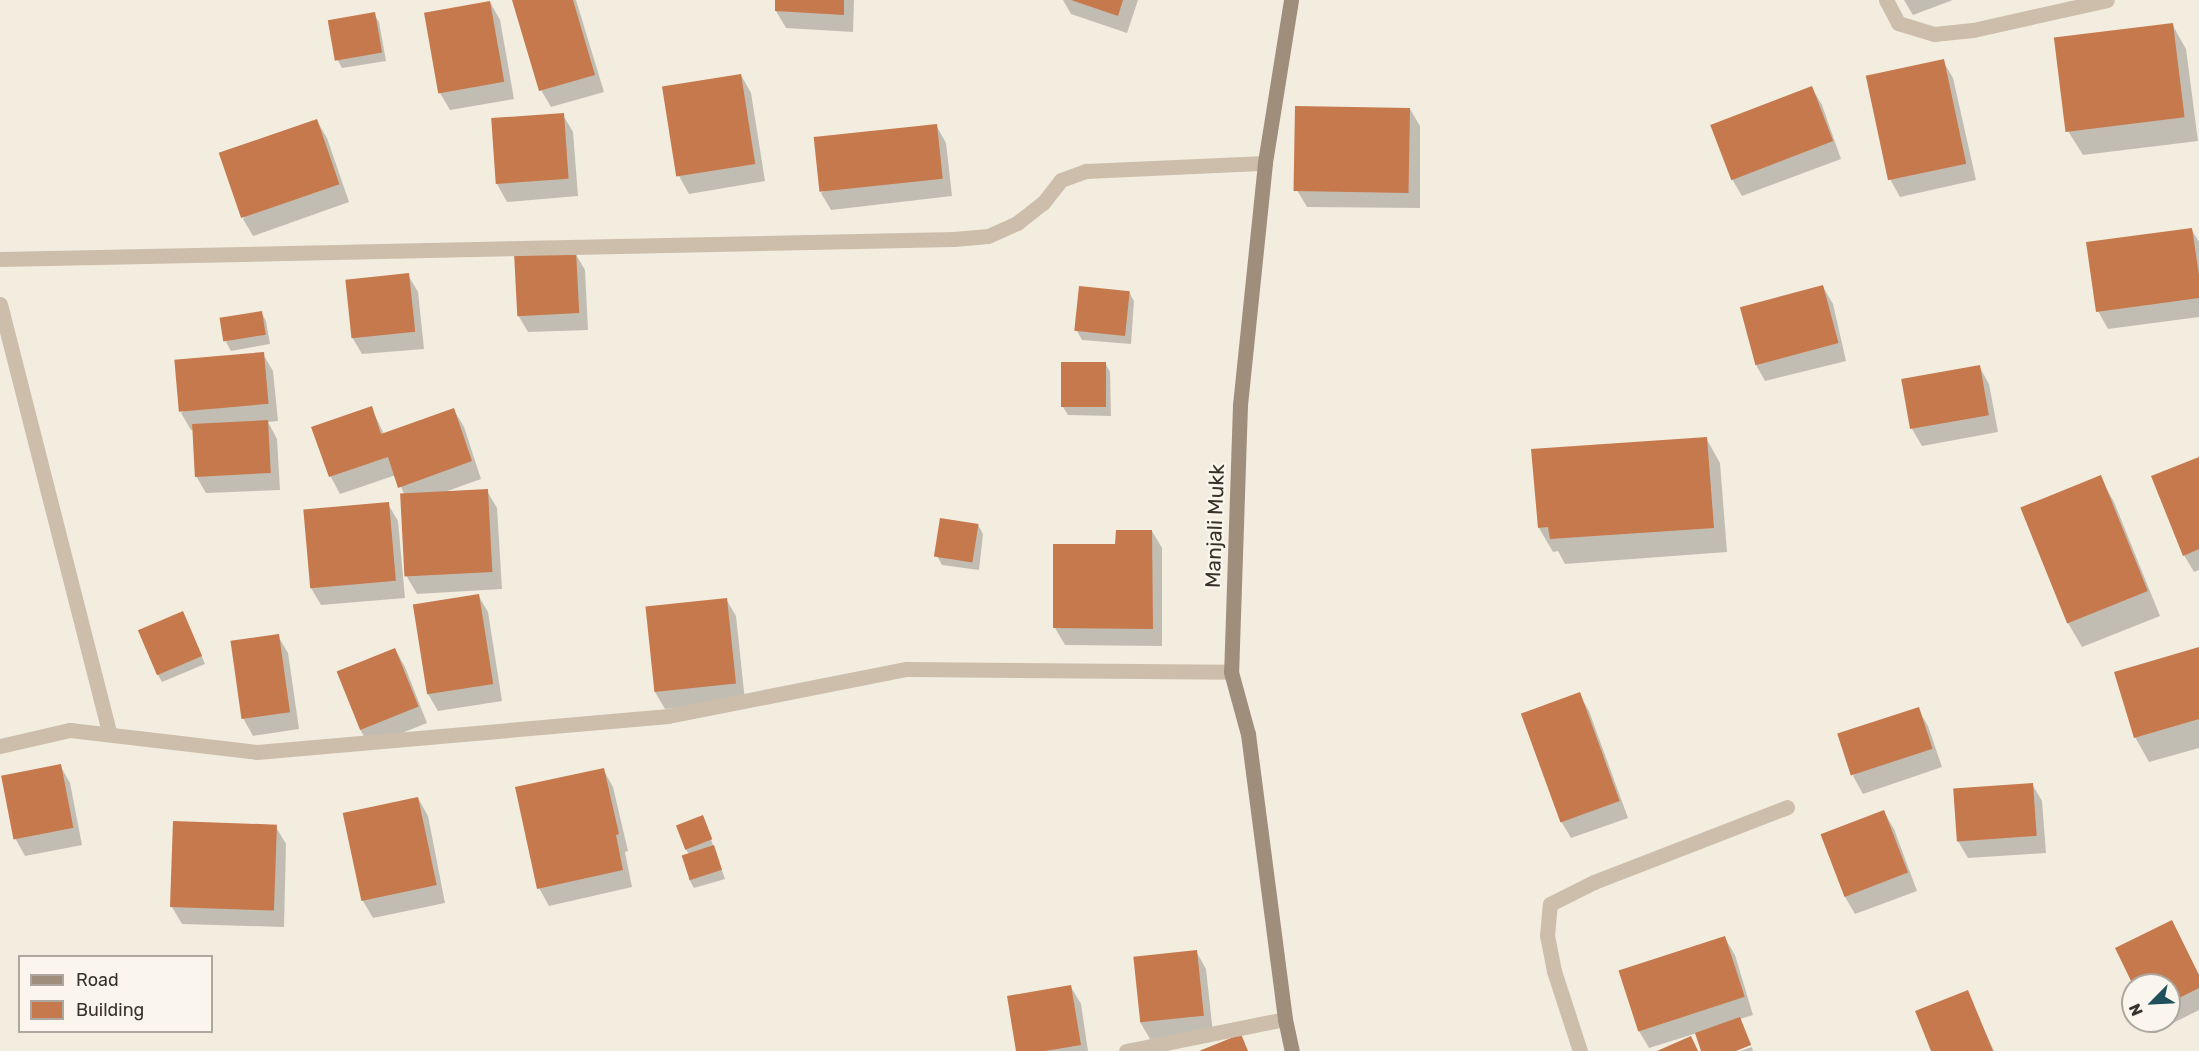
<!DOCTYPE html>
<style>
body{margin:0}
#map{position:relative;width:2199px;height:1051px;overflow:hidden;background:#f3ede0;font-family:Rubik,sans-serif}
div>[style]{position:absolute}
.shadow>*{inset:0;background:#0003}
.building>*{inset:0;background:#c6794c;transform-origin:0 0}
.street>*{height:15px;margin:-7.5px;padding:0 7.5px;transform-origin:7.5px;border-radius:7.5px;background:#ccbeab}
.secondary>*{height:15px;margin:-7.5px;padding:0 7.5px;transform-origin:7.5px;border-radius:7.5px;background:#a08e7c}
span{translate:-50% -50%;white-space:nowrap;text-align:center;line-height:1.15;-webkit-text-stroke:4.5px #faf6ed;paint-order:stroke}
.street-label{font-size:21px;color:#3a312a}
.legend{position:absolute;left:18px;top:955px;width:195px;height:78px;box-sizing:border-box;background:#faf6ed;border:2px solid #ada79f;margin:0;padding:8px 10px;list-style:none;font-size:18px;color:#3a312a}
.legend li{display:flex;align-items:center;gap:12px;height:30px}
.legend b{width:30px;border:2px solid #ada79f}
.north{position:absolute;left:2121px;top:973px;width:60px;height:60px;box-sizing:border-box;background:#faf6ed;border:2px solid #ada79f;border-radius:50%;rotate:246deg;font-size:16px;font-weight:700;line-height:24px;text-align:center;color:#3a312a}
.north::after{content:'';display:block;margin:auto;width:21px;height:27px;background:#20505c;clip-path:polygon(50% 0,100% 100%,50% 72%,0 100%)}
</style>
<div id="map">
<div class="shadow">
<i style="clip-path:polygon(520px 0,576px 0,604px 92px,551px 107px,541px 90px)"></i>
<i style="clip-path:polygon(777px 0,854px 0,853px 32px,786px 28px,776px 11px)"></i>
<i style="clip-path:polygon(1063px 0,1138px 0,1127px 33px,1071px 14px)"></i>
<i style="clip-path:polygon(1904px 0,1953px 0,1913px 15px)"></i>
<i style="clip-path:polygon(490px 2px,500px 20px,514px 99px,450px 110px,440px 93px)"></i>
<i style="clip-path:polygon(374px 14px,379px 22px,386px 61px,342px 68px,337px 59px)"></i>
<i style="clip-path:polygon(2172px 24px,2186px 49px,2198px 141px,2083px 155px,2068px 131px)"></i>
<i style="clip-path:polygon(1943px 61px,1953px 78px,1976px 180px,1900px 197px,1890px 179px)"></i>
<i style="clip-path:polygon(741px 75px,751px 93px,765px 181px,689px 194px,679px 176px)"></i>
<i style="clip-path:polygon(1812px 88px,1822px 105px,1841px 159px,1742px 196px,1732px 179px)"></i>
<i style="clip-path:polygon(1410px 109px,1420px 126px,1420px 208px,1307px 207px,1297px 190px)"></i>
<i style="clip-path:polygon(563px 115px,573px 132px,578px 196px,507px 202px,497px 184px)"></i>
<i style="clip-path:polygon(317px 121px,327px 138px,349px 202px,253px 236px,243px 219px)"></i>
<i style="clip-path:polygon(936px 125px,946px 143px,952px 196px,831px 210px,821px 193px)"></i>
<i style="clip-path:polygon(2191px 229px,2199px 242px,2199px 317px,2108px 329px,2098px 311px)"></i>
<i style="clip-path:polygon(575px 253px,585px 270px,588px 330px,528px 332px,518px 315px)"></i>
<i style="clip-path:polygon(408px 275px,418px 292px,424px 349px,362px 354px,352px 337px)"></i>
<i style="clip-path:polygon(1823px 287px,1833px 304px,1846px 361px,1765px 381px,1755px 363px)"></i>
<i style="clip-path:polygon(1129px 292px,1134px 301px,1131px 344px,1082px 340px,1077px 331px)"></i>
<i style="clip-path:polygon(261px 312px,266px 321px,270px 344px,231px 351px,226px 342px)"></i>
<i style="clip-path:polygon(263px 354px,273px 371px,278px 421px,268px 422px,277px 439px,280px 490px,206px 493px,196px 476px,194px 430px,191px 430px,181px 413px)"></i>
<i style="clip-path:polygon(1105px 363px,1110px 372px,1111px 416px,1068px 415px,1063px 407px)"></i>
<i style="clip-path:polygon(1979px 366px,1989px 384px,1998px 432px,1922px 446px,1912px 429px)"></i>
<i style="clip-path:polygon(371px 407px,384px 434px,454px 410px,464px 427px,481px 479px,442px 493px,487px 491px,497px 508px,502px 589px,417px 594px,407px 577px,405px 496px,396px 475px,340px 494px,331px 477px,313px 428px)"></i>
<i style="clip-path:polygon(1706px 438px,1720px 463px,1727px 552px,1565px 564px,1558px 551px,1553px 552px,1539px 528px)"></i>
<i style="clip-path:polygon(2199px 458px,2199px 570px,2194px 572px,2184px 555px)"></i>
<i style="clip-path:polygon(2100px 477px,2114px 502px,2160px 616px,2082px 647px,2068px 623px,2022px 509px)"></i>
<i style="clip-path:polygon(388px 504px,398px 521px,405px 598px,321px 605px,311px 588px)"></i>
<i style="clip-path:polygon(978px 525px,983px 534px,979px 570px,942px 565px,937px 556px)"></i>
<i style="clip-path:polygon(1152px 531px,1162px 548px,1162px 646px,1065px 645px,1055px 628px,1117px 545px)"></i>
<i style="clip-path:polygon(478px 595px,488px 612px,502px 701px,438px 711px,428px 694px)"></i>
<i style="clip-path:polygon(726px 599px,736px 616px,745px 701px,665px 709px,655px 692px)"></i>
<i style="clip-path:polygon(183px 613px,205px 664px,162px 682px,157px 673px)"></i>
<i style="clip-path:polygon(278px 636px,288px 653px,299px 729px,253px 736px,243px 718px)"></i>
<i style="clip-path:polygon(395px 649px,405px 667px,427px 723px,369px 746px,360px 729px,338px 671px)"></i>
<i style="clip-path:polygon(2199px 649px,2199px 748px,2149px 762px,2135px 737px)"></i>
<i style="clip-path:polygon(1579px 694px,1589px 711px,1628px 818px,1571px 838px,1561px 821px)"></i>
<i style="clip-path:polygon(1918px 709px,1928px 726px,1942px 767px,1863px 794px,1853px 776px)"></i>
<i style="clip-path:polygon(60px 765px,70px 783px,82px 845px,25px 856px,15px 838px)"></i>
<i style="clip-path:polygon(603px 769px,613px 787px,628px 851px,625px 852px,632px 887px,549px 906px,539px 888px)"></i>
<i style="clip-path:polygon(2032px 784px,2042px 801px,2046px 853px,1968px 858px,1958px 841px)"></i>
<i style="clip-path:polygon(418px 798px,428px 816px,445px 903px,373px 918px,363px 901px,344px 813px)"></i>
<i style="clip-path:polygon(1884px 812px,1894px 829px,1917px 891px,1855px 914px,1845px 897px)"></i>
<i style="clip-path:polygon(703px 817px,725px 879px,694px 888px,689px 879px,689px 854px,685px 848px)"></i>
<i style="clip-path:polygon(276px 827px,286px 844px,284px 927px,182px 924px,172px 907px)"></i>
<i style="clip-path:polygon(2171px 922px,2199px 975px,2199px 1010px,2159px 1030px,2154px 1021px,2169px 1021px,2169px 985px,2135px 985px)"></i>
<i style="clip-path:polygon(1725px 938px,1735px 955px,1753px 1015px,1740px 1019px,1751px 1044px,1732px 1051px,1703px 1051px,1697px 1033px,1649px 1048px,1639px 1031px)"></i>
<i style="clip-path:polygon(1196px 951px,1206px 969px,1213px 1033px,1150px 1039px,1140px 1022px)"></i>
<i style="clip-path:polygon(1071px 987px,1081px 1004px,1088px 1051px,1017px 1051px)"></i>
<i style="clip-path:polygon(1967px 992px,1994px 1051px,1932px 1051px)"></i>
<i style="clip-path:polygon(1752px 1047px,1753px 1051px,1740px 1051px)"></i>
</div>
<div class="building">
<i style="clip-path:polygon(512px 0,573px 0,595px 75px,539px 91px)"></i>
<i style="clip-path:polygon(775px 0,844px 0,844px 15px,775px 11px)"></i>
<i style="clip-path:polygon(1071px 0,1123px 0,1118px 16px)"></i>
<i style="left:490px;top:1px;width:82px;height:67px;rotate:80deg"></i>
<i style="left:375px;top:12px;width:41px;height:48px;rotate:80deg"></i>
<i style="left:2173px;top:23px;width:95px;height:120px;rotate:83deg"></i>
<i style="left:1944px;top:59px;width:107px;height:80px;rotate:78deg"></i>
<i style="left:741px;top:74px;width:91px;height:80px;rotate:81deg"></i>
<i style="left:1812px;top:86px;width:59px;height:109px;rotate:69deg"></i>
<i style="left:1295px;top:106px;width:115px;height:85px;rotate:1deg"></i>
<i style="left:564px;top:113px;width:66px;height:73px;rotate:86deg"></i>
<i style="left:317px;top:119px;width:69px;height:104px;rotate:71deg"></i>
<i style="left:937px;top:124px;width:55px;height:124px;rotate:84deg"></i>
<i style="clip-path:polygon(2192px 228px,2199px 275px,2199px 298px,2096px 312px,2086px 242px)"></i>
<i style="left:576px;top:251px;width:62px;height:62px;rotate:87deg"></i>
<i style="left:409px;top:273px;width:59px;height:64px;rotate:84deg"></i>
<i style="left:1823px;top:285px;width:60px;height:86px;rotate:75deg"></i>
<i style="left:1079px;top:286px;width:51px;height:45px;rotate:6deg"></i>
<i style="left:262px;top:311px;width:24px;height:43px;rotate:81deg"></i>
<i style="left:264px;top:352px;width:52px;height:90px;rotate:85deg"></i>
<i style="left:1061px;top:362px;width:45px;height:45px"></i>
<i style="left:1980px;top:365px;width:51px;height:80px;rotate:80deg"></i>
<i style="clip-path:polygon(372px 406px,381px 434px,454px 408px,472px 461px,398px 488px,388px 457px,329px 477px,311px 427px)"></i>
<i style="left:268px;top:420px;width:53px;height:76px;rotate:87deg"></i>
<i style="clip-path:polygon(1707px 437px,1714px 528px,1550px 539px,1548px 527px,1538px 528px,1531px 449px)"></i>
<i style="clip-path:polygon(2199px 457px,2199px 549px,2183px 556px,2151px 476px)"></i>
<i style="left:2101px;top:475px;width:125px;height:87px;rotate:68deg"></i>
<i style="left:488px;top:489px;width:83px;height:88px;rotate:87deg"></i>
<i style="left:389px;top:502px;width:79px;height:86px;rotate:85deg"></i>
<i style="left:940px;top:518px;width:39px;height:39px;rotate:9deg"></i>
<i style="clip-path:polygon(1116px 530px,1152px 530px,1153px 629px,1053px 628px,1053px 544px,1115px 544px)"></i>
<i style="left:479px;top:594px;width:91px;height:67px;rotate:81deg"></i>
<i style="left:727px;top:598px;width:86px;height:82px;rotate:84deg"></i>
<i style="left:183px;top:611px;width:49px;height:49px;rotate:67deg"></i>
<i style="left:279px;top:634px;width:79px;height:49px;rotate:82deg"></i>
<i style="clip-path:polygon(2199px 647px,2199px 719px,2134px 738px,2114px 672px)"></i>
<i style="left:395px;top:648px;width:63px;height:63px;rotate:68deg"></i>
<i style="left:1580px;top:692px;width:116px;height:63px;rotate:70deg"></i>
<i style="left:1919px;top:707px;width:44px;height:86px;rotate:72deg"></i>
<i style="left:61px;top:764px;width:65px;height:61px;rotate:79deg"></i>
<i style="clip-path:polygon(604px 768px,619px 834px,616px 835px,623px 870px,537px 889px,515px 787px)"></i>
<i style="left:2033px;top:783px;width:53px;height:80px;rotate:86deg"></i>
<i style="left:418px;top:797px;width:90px;height:77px;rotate:78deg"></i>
<i style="left:1884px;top:810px;width:67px;height:68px;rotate:69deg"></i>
<i style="left:703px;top:815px;width:26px;height:29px;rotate:69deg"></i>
<i style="left:173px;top:821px;width:104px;height:86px;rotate:2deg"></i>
<i style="left:714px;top:845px;width:26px;height:34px;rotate:72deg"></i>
<i style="clip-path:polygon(2172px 920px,2199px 975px,2199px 988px,2169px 1003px,2169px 985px,2133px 985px,2115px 948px)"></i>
<i style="left:1725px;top:936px;width:64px;height:112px;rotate:72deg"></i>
<i style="left:1197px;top:950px;width:66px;height:64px;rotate:84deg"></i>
<i style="clip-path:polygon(1071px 985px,1081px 1045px,1045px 1051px,1016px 1051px,1007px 996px)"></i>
<i style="clip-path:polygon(1968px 990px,1993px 1051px,1931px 1051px,1915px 1011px)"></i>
<i style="clip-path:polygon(1740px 1017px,1751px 1045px,1736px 1051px,1701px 1051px,1695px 1033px)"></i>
<i style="clip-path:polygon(1241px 1034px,1248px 1051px,1199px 1051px)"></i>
<i style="clip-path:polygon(1691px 1036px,1698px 1051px,1657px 1051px)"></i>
</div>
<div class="street">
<i style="left:1886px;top:0;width:26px;rotate:62deg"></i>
<i style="left:1898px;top:23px;width:38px;rotate:17deg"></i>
<i style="left:1934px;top:34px;width:39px;rotate:-6deg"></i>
<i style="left:1973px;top:30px;width:137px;rotate:-12.6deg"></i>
<i style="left:0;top:259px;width:954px;rotate:-1.2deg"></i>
<i style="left:954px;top:239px;width:34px;rotate:-5deg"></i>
<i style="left:988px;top:236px;width:32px;rotate:-24deg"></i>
<i style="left:1017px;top:223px;width:33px;rotate:-38deg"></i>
<i style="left:1043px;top:203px;width:29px;rotate:-52deg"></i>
<i style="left:1061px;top:180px;width:27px;rotate:-20deg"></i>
<i style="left:1086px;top:171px;width:179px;rotate:-2.6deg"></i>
<i style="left:0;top:304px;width:443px;rotate:75.7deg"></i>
<i style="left:0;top:746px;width:72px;rotate:-12.9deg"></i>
<i style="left:70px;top:730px;width:188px;rotate:6.7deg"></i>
<i style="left:257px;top:752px;width:413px;rotate:-5deg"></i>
<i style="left:668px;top:716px;width:243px;rotate:-11.2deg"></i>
<i style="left:906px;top:669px;width:325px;rotate:0.5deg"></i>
<i style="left:1126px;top:1051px;width:162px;rotate:-11.4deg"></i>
<i style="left:1580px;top:1051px;width:84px;rotate:-108deg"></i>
<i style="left:1554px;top:971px;width:36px;rotate:-101deg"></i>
<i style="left:1547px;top:936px;width:32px;rotate:-85deg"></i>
<i style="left:1550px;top:904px;width:49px;rotate:-26.6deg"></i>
<i style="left:1594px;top:882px;width:207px;rotate:-21.2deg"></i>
</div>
<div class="secondary">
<i style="left:1291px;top:0;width:165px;rotate:99.1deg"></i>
<i style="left:1265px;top:163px;width:243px;rotate:95.9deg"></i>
<i style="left:1240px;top:405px;width:267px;rotate:91.9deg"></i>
<i style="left:1231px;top:672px;width:64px;rotate:74.7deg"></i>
<i style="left:1248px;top:734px;width:287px;rotate:82.6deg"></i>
<i style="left:1285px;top:1019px;width:33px;rotate:78deg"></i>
</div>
<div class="street-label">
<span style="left:1215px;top:526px;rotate:-88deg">Manjali Mukk</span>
</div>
<ul class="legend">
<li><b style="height:8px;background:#a08e7c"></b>Road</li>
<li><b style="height:16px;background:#c6794c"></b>Building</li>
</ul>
<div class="north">N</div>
</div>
